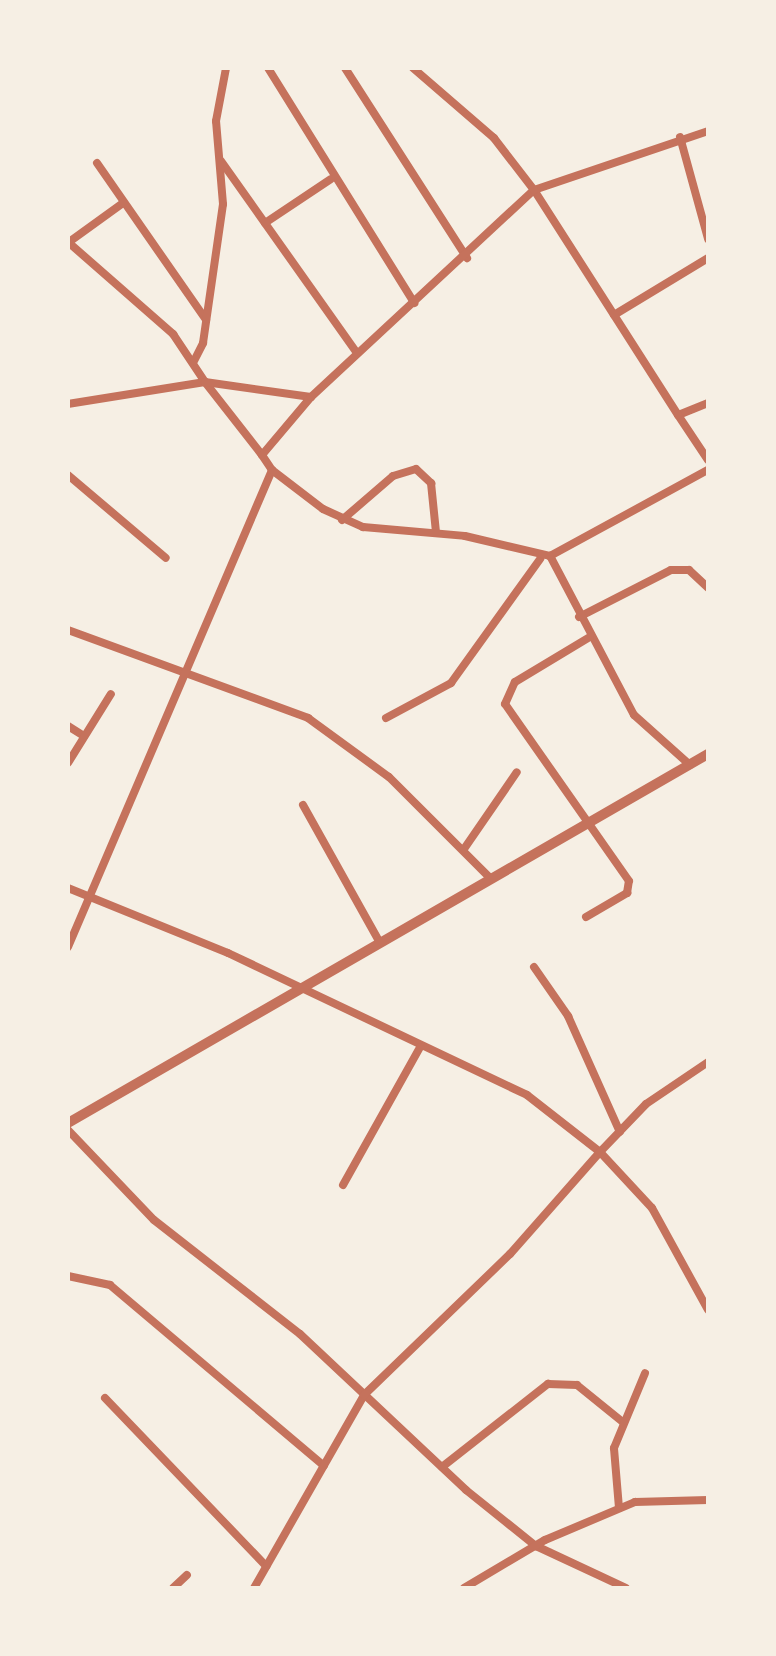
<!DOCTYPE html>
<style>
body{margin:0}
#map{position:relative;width:776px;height:1656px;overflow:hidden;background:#f6efe4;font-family:Jost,sans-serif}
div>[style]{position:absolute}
.minor>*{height:8px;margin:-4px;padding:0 4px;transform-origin:4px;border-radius:4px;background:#c5725c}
.tertiary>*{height:10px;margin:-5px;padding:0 5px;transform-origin:5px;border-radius:5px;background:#c5725c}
span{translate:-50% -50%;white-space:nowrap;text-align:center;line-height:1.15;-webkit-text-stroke:8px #f6efe4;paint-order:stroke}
.frame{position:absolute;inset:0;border:70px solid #f6efe4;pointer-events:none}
</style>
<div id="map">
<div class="minor">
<i style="left:268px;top:68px;width:277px;rotate:58.1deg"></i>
<i style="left:345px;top:68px;width:226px;rotate:57.3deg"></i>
<i style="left:680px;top:137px;width:106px;rotate:74.6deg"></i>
<i style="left:221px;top:161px;width:234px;rotate:54.7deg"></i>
<i style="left:97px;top:163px;width:191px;rotate:55.2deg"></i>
<i style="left:265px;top:223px;width:79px;rotate:-33.7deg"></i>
<i style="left:68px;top:242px;width:140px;rotate:41.2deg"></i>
<i style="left:173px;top:334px;width:58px;rotate:56.3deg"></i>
<i style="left:205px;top:382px;width:139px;rotate:170.9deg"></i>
<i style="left:69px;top:242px;width:67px;rotate:-35.8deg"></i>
<i style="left:614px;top:315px;width:110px;rotate:-31.2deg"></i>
<i style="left:194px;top:361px;width:20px;rotate:-63deg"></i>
<i style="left:203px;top:343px;width:140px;rotate:-81.8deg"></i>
<i style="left:223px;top:204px;width:83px;rotate:-94.8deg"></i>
<i style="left:216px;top:121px;width:54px;rotate:-79.3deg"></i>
<i style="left:708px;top:403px;width:32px;rotate:158deg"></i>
<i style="left:678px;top:415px;width:54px;rotate:56.3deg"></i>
<i style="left:678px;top:415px;width:267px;rotate:-122.6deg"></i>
<i style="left:534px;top:190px;width:184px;rotate:-18.7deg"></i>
<i style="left:262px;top:455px;width:93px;rotate:-128deg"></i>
<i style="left:205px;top:382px;width:107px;rotate:8.1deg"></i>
<i style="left:272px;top:470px;width:18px;rotate:-124deg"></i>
<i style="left:262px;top:455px;width:76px;rotate:-49.8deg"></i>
<i style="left:311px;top:397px;width:304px;rotate:-42.9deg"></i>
<i style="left:534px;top:190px;width:66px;rotate:-127.6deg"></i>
<i style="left:494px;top:138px;width:107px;rotate:-139.2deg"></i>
<i style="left:68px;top:475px;width:128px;rotate:40.3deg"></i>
<i style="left:342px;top:520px;width:67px;rotate:-40.8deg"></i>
<i style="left:393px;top:476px;width:24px;rotate:-17deg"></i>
<i style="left:416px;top:469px;width:21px;rotate:43deg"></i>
<i style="left:431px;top:483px;width:49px;rotate:84.2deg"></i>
<i style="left:579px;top:617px;width:103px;rotate:-27.1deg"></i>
<i style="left:671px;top:570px;width:18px"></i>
<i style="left:689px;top:570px;width:26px;rotate:43deg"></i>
<i style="left:68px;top:630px;width:256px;rotate:20.1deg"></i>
<i style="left:308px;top:718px;width:100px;rotate:36.1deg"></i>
<i style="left:389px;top:777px;width:141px;rotate:45deg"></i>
<i style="left:386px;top:718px;width:74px;rotate:-28.3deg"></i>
<i style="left:451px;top:683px;width:153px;rotate:-54.3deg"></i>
<i style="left:68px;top:726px;width:19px;rotate:32deg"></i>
<i style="left:68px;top:763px;width:81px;rotate:-58.1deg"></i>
<i style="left:690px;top:765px;width:75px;rotate:-138.2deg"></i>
<i style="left:634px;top:715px;width:180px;rotate:-117.8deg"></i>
<i style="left:550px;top:556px;width:180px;rotate:-28.6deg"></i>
<i style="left:303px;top:805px;width:156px;rotate:60.8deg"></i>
<i style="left:464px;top:849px;width:93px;rotate:-55.5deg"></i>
<i style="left:68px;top:888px;width:173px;rotate:22.1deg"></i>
<i style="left:228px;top:953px;width:331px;rotate:25.4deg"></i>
<i style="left:527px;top:1095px;width:93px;rotate:38deg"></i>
<i style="left:600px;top:1152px;width:66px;rotate:-46.2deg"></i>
<i style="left:646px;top:1104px;width:75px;rotate:-34.1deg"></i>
<i style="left:586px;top:917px;width:48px;rotate:-30.3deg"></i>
<i style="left:627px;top:893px;width:12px;rotate:-81deg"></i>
<i style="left:629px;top:881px;width:216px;rotate:-125deg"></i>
<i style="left:505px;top:704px;width:24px;rotate:-66deg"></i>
<i style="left:515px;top:682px;width:87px;rotate:-31deg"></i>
<i style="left:68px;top:947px;width:519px;rotate:-66.84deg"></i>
<i style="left:272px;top:470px;width:64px;rotate:37.4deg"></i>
<i style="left:323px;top:509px;width:44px;rotate:24.2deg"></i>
<i style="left:363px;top:527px;width:102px;rotate:5deg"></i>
<i style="left:465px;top:536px;width:87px;rotate:13.2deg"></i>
<i style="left:534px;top:967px;width:60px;rotate:55.2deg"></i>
<i style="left:568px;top:1016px;width:127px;rotate:65.9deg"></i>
<i style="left:68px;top:1130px;width:124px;rotate:46.3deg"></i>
<i style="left:154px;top:1220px;width:185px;rotate:38deg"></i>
<i style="left:300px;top:1334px;width:228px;rotate:43.2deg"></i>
<i style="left:466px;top:1490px;width:90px;rotate:38.7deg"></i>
<i style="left:536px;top:1546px;width:99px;rotate:25deg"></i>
<i style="left:343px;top:1185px;width:158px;rotate:-60.8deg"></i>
<i style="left:68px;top:1276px;width:43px;rotate:12.1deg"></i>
<i style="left:110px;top:1285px;width:280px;rotate:40.2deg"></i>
<i style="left:105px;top:1398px;width:233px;rotate:46.2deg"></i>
<i style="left:442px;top:1467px;width:135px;rotate:-38.1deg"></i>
<i style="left:548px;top:1384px;width:29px;rotate:2deg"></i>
<i style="left:577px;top:1385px;width:60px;rotate:39deg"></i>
<i style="left:619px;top:1508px;width:60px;rotate:-94.8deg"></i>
<i style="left:614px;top:1448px;width:81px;rotate:-67.5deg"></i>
<i style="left:173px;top:1588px;width:19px;rotate:-43deg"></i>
<i style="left:254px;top:1588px;width:222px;rotate:-60.3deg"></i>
<i style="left:364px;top:1395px;width:203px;rotate:-44deg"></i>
<i style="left:510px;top:1254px;width:136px;rotate:-48.6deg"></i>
<i style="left:600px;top:1152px;width:76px;rotate:47.1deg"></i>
<i style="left:652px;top:1208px;width:116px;rotate:61.2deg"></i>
<i style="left:464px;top:1588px;width:94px;rotate:-30.7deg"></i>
<i style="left:545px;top:1540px;width:98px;rotate:-22.9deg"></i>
<i style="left:635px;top:1502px;width:73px;rotate:-1.6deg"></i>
</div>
<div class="tertiary">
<i style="left:68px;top:1123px;width:739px;rotate:-29.97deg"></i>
</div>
<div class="frame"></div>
</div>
